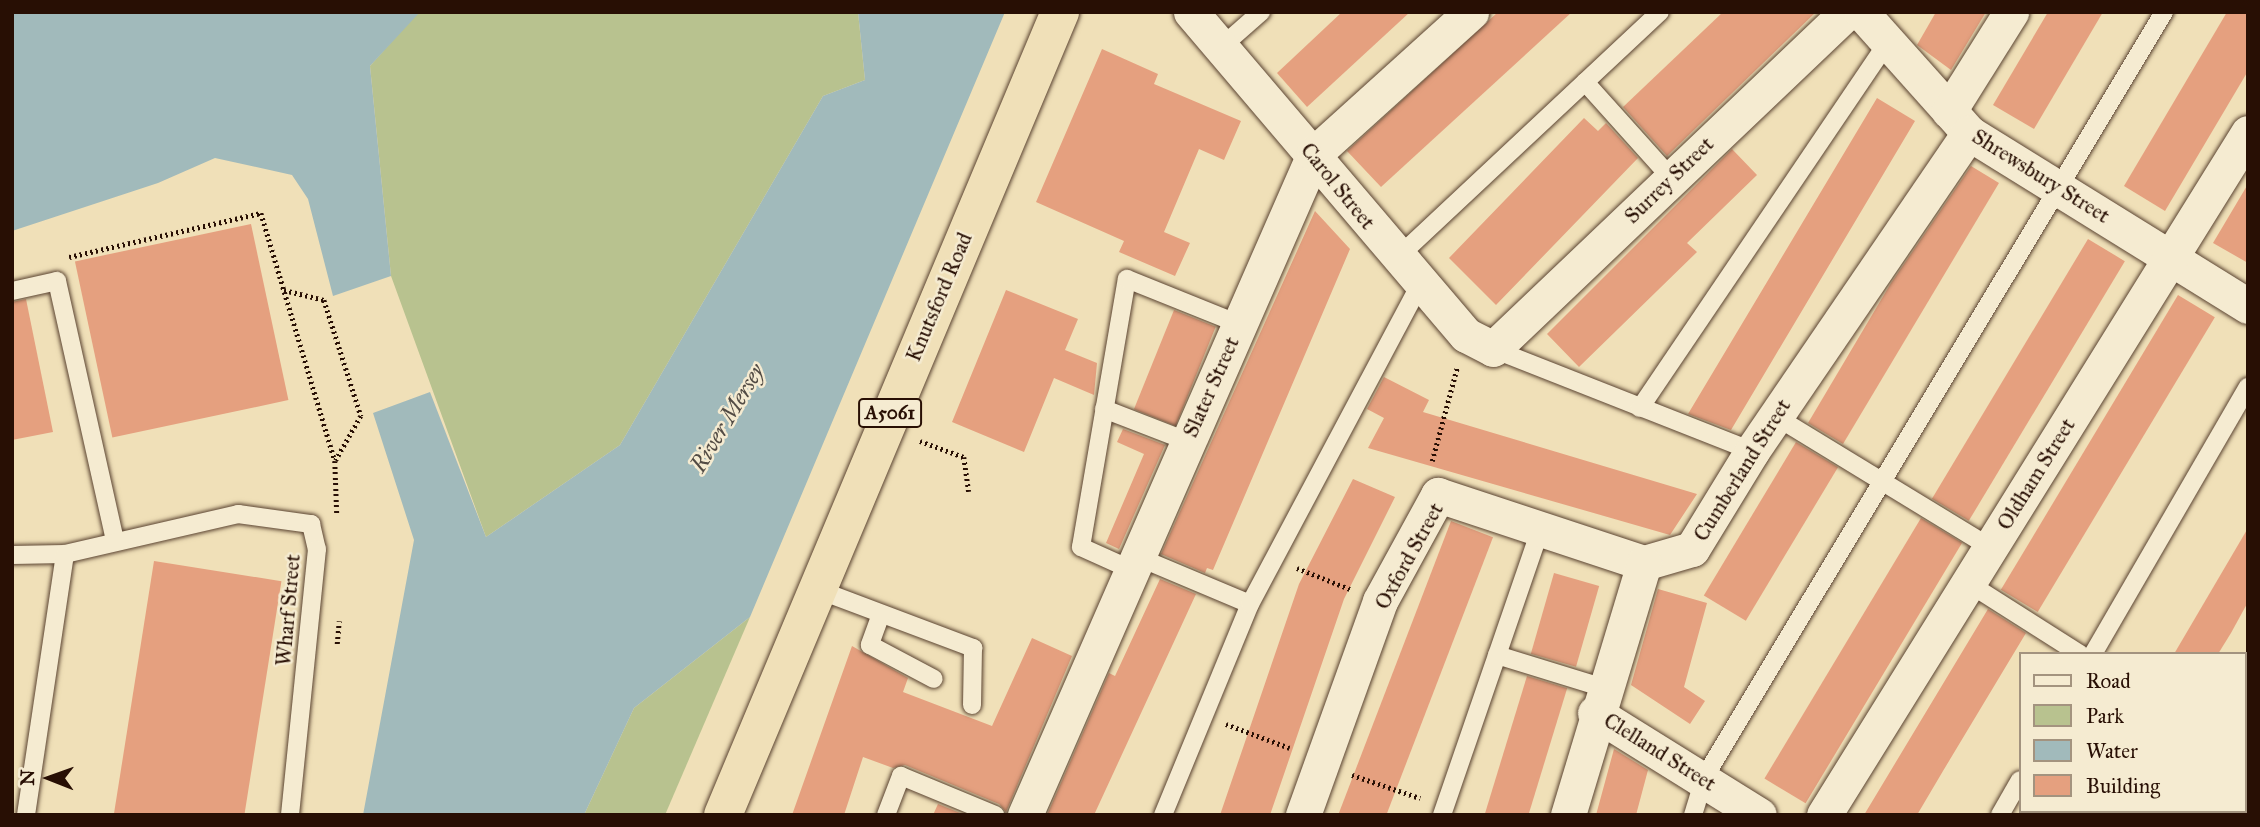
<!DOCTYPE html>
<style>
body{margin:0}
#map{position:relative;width:2260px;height:827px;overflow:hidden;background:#f0e0b8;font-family:"IM FELL Great Primer",serif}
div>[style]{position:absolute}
.green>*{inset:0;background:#b8c28f}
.water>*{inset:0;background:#a1babb}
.building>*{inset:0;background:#e5a07f;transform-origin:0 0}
.path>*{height:4.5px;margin-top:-2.25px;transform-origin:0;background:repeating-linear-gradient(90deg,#280f04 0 2px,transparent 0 5.5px)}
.roads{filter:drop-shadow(0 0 2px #5a4331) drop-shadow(0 0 2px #5a4331)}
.service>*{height:18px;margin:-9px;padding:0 9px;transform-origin:9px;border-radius:9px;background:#f5ebd1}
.minor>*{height:35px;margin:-17.5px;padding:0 17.5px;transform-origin:17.5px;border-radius:17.5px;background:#f5ebd1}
.trunk>*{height:38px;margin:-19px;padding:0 19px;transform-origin:19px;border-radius:19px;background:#f0e0b8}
span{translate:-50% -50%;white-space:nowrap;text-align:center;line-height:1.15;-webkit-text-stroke:5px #f5ebd1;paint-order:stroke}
.shield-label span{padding:2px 5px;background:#f5ebd1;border:2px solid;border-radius:5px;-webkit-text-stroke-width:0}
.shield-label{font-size:19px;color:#280f04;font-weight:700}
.street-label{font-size:21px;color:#280f04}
.water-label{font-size:23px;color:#524b44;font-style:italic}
.frame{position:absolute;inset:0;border:14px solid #280f04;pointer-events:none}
.legend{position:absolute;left:2019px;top:652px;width:228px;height:161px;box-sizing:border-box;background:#f5ebd1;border:2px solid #a3937f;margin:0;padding:9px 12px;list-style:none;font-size:21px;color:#280f04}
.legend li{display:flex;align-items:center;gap:14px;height:35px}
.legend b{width:35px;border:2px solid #a3937f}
.north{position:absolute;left:14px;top:743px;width:70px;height:70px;-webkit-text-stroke:5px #f5ebd1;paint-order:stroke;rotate:271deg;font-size:19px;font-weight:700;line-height:28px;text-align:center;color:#280f04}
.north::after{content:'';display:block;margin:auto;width:24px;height:32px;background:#280f04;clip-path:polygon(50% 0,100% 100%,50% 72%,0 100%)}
</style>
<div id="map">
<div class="green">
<i style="clip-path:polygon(418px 12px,858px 12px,865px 80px,823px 96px,620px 445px,486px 537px,391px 276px,370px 66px)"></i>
<i style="clip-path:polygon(750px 617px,665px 815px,584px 815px,634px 708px)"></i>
</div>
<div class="water">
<i style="clip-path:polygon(12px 12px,420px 12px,370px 66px,391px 276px,333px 296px,308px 199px,292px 175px,215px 158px,158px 183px,12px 231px)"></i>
<i style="clip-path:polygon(858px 12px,1005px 12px,750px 617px,634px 708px,584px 815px,363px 815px,414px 540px,373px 413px,430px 392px,486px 537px,620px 445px,823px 96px,865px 80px)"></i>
</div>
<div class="building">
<i style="clip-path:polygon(1342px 12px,1410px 12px,1307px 107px,1277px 73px)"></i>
<i style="clip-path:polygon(1498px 12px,1572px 12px,1381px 187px,1347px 151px)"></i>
<i style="clip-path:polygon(1723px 12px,1816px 12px,1667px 156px,1623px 107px)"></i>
<i style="clip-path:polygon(1936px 12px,1986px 12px,1951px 70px,1917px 45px)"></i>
<i style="clip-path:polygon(2048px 12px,2103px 12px,2034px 129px,1993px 105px)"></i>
<i style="clip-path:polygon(2227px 12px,2248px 12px,2248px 71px,2165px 211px,2124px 186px)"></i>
<i style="clip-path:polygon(1102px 49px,1158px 74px,1154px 84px,1241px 121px,1224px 160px,1199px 149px,1164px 232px,1190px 243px,1175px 276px,1119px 252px,1124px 241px,1036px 202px)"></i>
<i style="clip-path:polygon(1877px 98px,1915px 121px,1775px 356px,1731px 430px,1688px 414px)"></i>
<i style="clip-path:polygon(1584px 118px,1598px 131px,1606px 123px,1638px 158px,1496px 305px,1449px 258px)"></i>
<i style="clip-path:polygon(1732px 149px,1757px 175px,1687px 243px,1697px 252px,1579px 367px,1547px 334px)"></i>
<i style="clip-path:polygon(1971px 166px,1999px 183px,1843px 444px,1808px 423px,1891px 283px)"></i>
<i style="clip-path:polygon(2248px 184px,2248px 263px,2213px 243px)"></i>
<i style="clip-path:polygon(1315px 211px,1350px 249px,1213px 570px,1207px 568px,1205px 573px,1161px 554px)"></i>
<i style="left:251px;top:224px;width:180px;height:180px;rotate:78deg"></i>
<i style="left:2088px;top:239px;width:43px;height:303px;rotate:31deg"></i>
<i style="clip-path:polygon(1006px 290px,1078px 319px,1065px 350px,1097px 363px,1094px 395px,1054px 378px,1024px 452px,952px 422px)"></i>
<i style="left:2178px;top:295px;width:43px;height:344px;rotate:31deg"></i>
<i style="clip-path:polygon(26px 299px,53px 432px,12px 440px,12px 302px)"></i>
<i style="left:1174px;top:310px;width:45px;height:107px;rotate:22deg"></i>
<i style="clip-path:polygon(1384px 377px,1429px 400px,1423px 412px,1697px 494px,1670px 535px,1368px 448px,1384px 418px,1367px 409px)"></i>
<i style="clip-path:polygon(1123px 429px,1165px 445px,1119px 549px,1106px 543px,1144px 454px,1117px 442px)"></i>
<i style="left:1796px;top:442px;width:49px;height:179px;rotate:31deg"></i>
<i style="clip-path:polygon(1353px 479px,1395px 497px,1344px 599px,1270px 815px,1220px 815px,1299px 584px)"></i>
<i style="left:1921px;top:518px;width:48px;height:304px;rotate:31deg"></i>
<i style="left:1451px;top:521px;width:45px;height:316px;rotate:21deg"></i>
<i style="clip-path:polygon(2248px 528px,2248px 602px,2231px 633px,2218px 654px,2174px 654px)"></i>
<i style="left:154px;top:561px;width:129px;height:257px;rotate:9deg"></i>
<i style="left:1554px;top:573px;width:47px;height:84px;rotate:16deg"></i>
<i style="clip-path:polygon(1160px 579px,1196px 594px,1094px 815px,1047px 815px,1109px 673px,1115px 676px)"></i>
<i style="clip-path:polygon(1658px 589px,1707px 603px,1684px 687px,1705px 701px,1690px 724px,1631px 685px)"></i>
<i style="clip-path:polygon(1988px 609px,2026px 633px,1943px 771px,1917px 815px,1864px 815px)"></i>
<i style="clip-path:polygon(1032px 638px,1072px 656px,1006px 812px,999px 804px,905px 765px,893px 768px,863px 757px,844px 815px,792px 815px,852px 646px,908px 678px,903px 692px,992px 726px)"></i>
<i style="left:1527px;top:676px;width:42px;height:145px;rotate:17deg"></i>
<i style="clip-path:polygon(1614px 749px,1648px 770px,1636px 815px,1596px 815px)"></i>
<i style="clip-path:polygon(938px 804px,965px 815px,933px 815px)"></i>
</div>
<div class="path">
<i style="left:69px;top:257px;width:197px;rotate:-12.9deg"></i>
<i style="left:261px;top:213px;width:259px;rotate:73.4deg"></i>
<i style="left:335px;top:461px;width:54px;rotate:87.9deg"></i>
<i style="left:284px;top:290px;width:41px;rotate:14deg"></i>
<i style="left:324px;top:300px;width:122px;rotate:72.3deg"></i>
<i style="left:361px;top:416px;width:51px;rotate:119.6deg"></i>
<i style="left:920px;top:441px;width:47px;rotate:20deg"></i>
<i style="left:964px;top:457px;width:35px;rotate:82deg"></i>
<i style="left:1432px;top:461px;width:96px;rotate:-75deg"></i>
<i style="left:1297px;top:568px;width:57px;rotate:21.6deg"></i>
<i style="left:337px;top:644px;width:23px;rotate:-85deg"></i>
<i style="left:1226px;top:724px;width:68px;rotate:20.6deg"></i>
<i style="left:1352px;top:775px;width:72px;rotate:18.7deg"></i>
</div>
<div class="roads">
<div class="service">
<i style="left:1220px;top:48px;width:55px;rotate:-41.3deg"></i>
<i style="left:1585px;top:82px;width:129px;rotate:48.1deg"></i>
<i style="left:1397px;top:258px;width:360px;rotate:-43.1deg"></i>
<i style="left:12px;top:291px;width:46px;rotate:-12.5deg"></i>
<i style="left:57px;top:281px;width:266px;rotate:77.4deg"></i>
<i style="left:1493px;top:349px;width:278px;rotate:21.5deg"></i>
<i style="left:1640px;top:408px;width:442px;rotate:-55.9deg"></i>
<i style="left:1104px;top:409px;width:89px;rotate:21.1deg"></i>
<i style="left:1775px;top:416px;width:252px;rotate:31.4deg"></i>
<i style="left:65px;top:554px;width:178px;rotate:-13deg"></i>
<i style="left:238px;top:514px;width:74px;rotate:7.8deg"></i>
<i style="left:311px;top:524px;width:26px;rotate:77deg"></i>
<i style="left:317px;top:549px;width:267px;rotate:95.8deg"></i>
<i style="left:12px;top:555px;width:53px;rotate:-1.1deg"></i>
<i style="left:65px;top:554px;width:264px;rotate:98.5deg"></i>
<i style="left:1138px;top:557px;width:121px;rotate:22.8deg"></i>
<i style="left:1132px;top:570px;width:56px;rotate:-155.7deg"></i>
<i style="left:1081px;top:547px;width:272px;rotate:-80.3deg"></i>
<i style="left:1127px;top:279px;width:121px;rotate:21.9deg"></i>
<i style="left:1968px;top:583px;width:133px;rotate:32.4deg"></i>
<i style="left:819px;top:590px;width:165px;rotate:20.6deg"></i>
<i style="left:973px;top:648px;width:57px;rotate:91deg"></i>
<i style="left:881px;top:614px;width:33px;rotate:110deg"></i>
<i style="left:870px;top:645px;width:72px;rotate:28deg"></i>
<i style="left:2093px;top:654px;width:309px;rotate:-59.9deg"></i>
<i style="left:1497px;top:655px;width:112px;rotate:17.1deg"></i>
<i style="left:886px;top:815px;width:42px;rotate:-69deg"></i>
<i style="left:901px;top:776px;width:102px;rotate:22.5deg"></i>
<i style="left:1163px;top:815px;width:228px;rotate:-67.6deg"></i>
<i style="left:1250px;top:604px;width:364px;rotate:-62deg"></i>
<i style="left:1442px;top:815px;width:301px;rotate:-71deg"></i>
<i style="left:1693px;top:815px;width:39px;rotate:-73deg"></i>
<i style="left:1704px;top:778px;width:894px;rotate:-59.01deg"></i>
<i style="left:2000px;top:815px;width:40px;rotate:-60.3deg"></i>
</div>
<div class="minor">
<i style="left:1191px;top:12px;width:424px;rotate:49.6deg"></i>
<i style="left:1466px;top:335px;width:30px;rotate:27deg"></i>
<i style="left:1493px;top:349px;width:489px;rotate:-43.6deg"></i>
<i style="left:1861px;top:12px;width:162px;rotate:48.2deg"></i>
<i style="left:1969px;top:133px;width:328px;rotate:31.8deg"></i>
<i style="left:1949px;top:111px;width:117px;rotate:-57.9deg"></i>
<i style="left:1644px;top:563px;width:50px;rotate:-16.3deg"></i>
<i style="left:1692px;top:549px;width:115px;rotate:-58.5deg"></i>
<i style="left:1752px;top:451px;width:385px;rotate:-55.7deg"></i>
<i style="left:1595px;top:713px;width:193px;rotate:31.9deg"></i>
<i style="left:2244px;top:730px;width:7px;rotate:-56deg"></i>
<i style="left:1025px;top:815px;width:721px;rotate:-66.38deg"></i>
<i style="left:1314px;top:154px;width:212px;rotate:-42.1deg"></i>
<i style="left:1303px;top:815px;width:227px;rotate:-70.2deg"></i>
<i style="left:1380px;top:601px;width:121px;rotate:-61.3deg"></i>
<i style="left:1438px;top:495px;width:217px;rotate:18.3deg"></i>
<i style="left:1568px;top:815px;width:263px;rotate:-73.2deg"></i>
<i style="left:1824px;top:815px;width:803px;rotate:-58.13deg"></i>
<i style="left:2193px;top:815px;width:4px;rotate:-63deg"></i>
</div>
<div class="trunk">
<i style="left:723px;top:815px;width:871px;rotate:-67.23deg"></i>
</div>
</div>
<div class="shield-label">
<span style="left:890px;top:413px">A5061</span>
</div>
<div class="street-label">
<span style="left:2041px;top:176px;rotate:32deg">Shrewsbury Street</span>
<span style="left:1669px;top:180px;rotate:-44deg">Surrey Street</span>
<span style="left:1338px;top:186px;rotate:51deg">Carol Street</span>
<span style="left:939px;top:297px;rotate:-67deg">Knutsford Road</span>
<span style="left:1211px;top:387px;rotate:-66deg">Slater Street</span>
<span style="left:1742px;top:470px;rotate:-58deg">Cumberland Street</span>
<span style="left:2036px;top:474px;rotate:-58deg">Oldham Street</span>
<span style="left:1409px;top:556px;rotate:-61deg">Oxford Street</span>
<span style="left:288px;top:610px;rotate:-85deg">Wharf Street</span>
<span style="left:1660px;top:752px;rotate:32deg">Clelland Street</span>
</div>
<div class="water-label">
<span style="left:727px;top:418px;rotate:-59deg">River Mersey</span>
</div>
<div class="frame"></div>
<ul class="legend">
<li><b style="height:9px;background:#f5ebd1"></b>Road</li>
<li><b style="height:19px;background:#b8c28f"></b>Park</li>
<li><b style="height:19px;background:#a1babb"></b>Water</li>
<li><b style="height:19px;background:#e5a07f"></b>Building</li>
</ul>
<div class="north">N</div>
</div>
